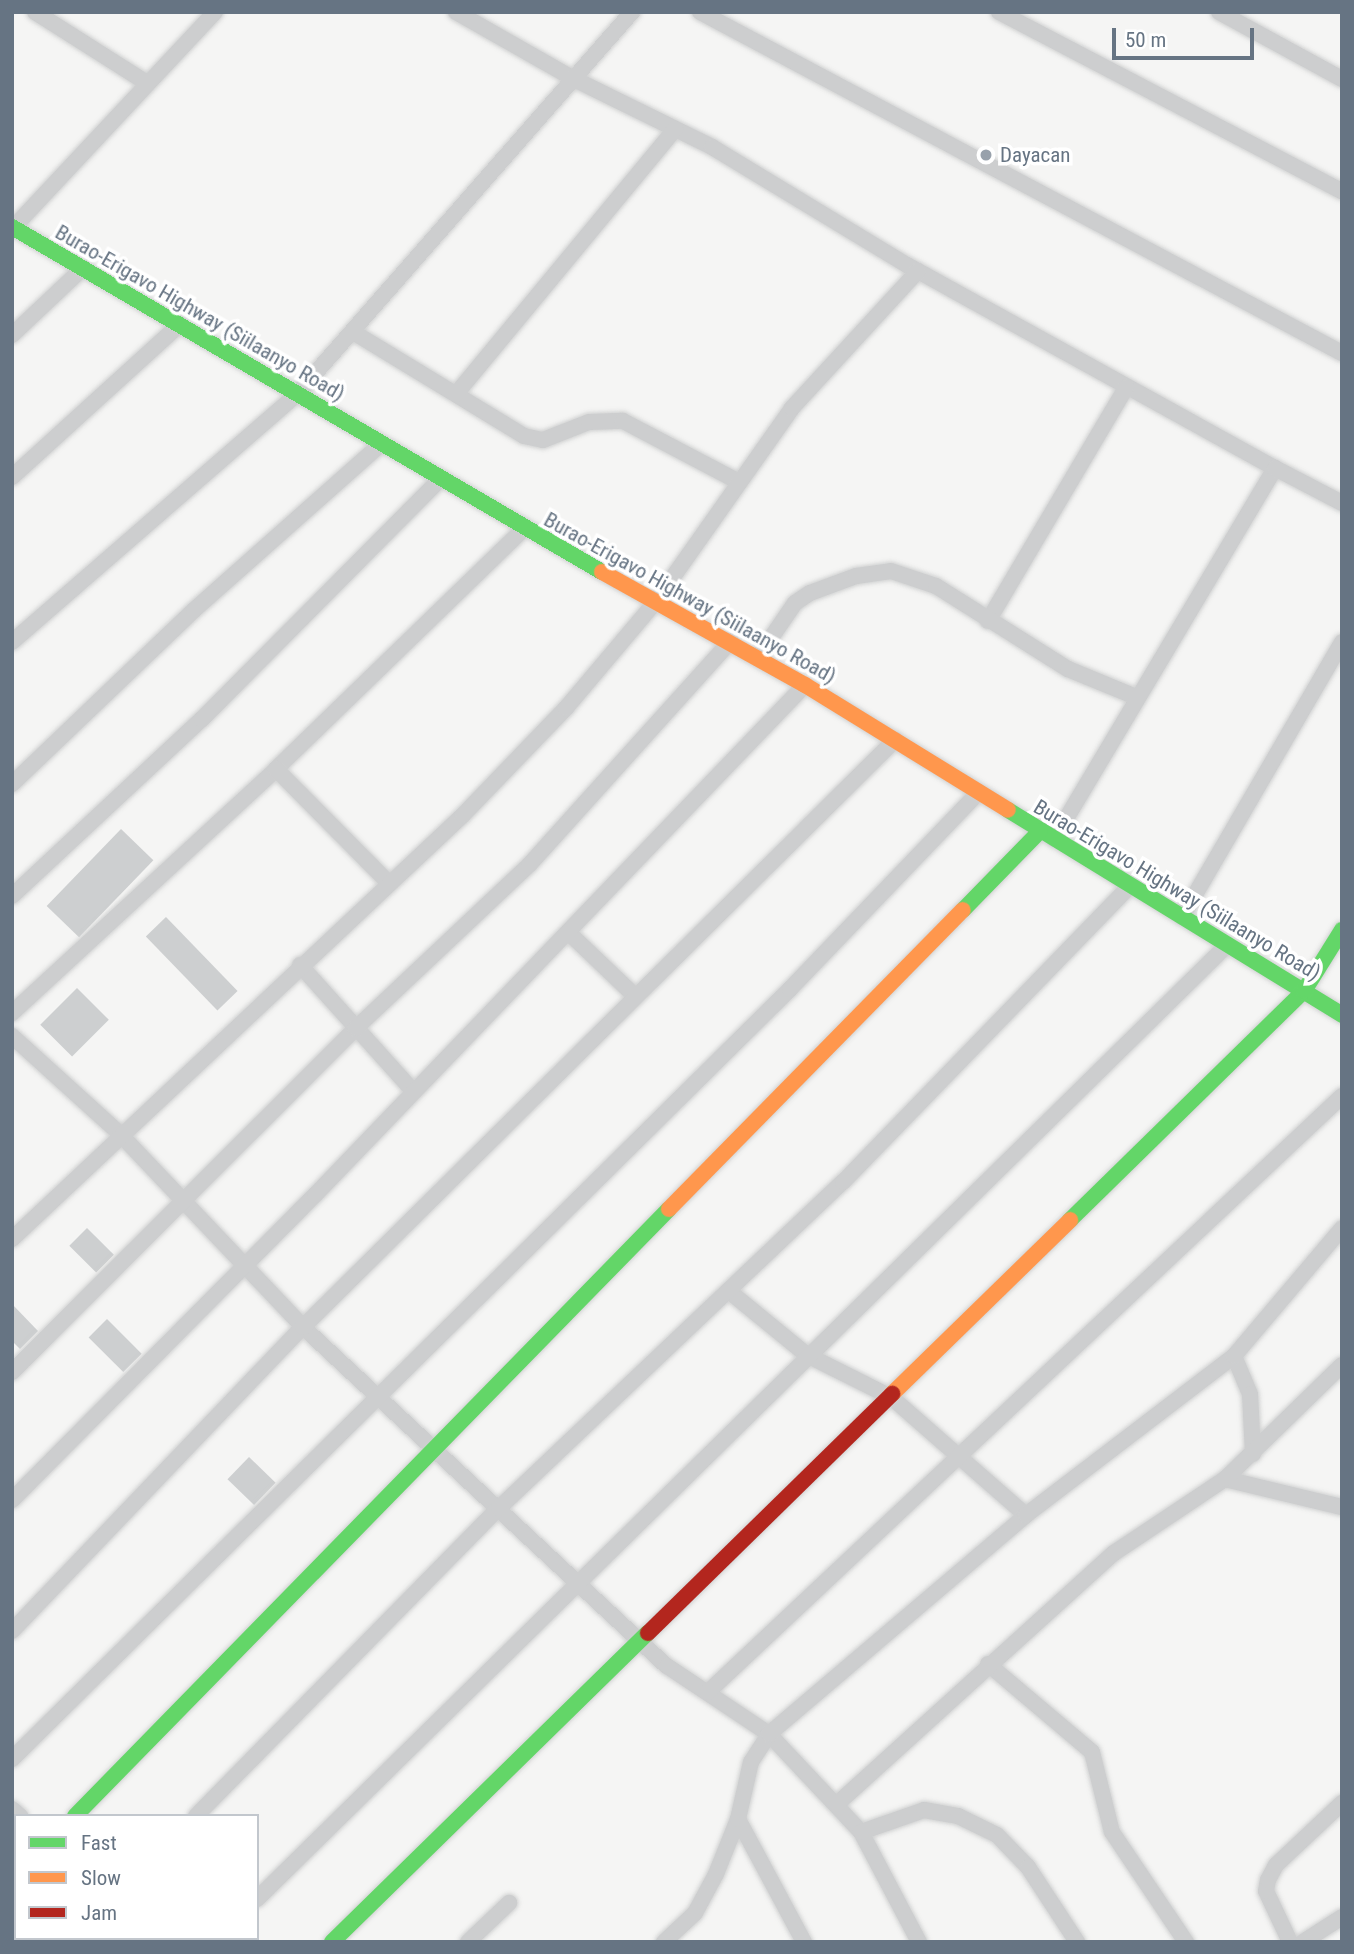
<!DOCTYPE html>
<style>
body{margin:0}
#map{position:relative;width:1354px;height:1954px;overflow:hidden;background:#f5f5f4;font-family:"Roboto Condensed",sans-serif}
div>[style]{position:absolute}
.building>*{inset:0;background:#cdcfd0;transform-origin:0 0}
.roads{filter:drop-shadow(0 0 2px #d1d2d2) drop-shadow(0 0 2px #d1d2d2)}
.street>*{height:16px;margin:-8px;padding:0 8px;transform-origin:8px;border-radius:8px;background:#cdcecf}
.fast>*{height:16px;margin:-8px;padding:0 8px;transform-origin:8px;border-radius:8px;background:#63d668}
.slow>*{height:16px;margin:-8px;padding:0 8px;transform-origin:8px;border-radius:8px;background:#ff974d}
.jam>*{height:16px;margin:-8px;padding:0 8px;transform-origin:8px;border-radius:8px;background:#b3261e}
.dots>*{width:19px;height:19px;translate:-50% -50%;box-sizing:border-box;border:4px solid #fff;border-radius:50%}
span{translate:-50% -50%;white-space:nowrap;text-align:center;line-height:1.15;-webkit-text-stroke:7px #fff;paint-order:stroke}
.poi-label{font-size:21px;color:#667483}
.left{translate:0 -50%;text-align:left}
.street-label{font-size:21px;color:#667483}
.frame{position:absolute;inset:0;border:14px solid #667483;pointer-events:none}
.legend{position:absolute;left:14px;top:1814px;width:245px;height:126px;box-sizing:border-box;background:#fff;border:2px solid #c2c7cd;margin:0;padding:9px 12px;list-style:none;font-size:21px;color:#667483}
.legend li{display:flex;align-items:center;gap:14px;height:35px}
.legend b{width:35px;border:2px solid #c2c7cd}
.scale{position:absolute;left:1112px;top:28px;width:142px;height:32px;box-sizing:border-box;border:4px solid #667483;border-top:0;padding-left:9px;font-size:21px;line-height:24px;white-space:nowrap;color:#667483;-webkit-text-stroke:5px #fff;paint-order:stroke}
</style>
<div id="map">
<div class="building">
<i style="left:121px;top:829px;width:45px;height:107px;rotate:44deg"></i>
<i style="left:166px;top:917px;width:103px;height:28px;rotate:46deg"></i>
<i style="left:77px;top:988px;width:45px;height:52px;rotate:45deg"></i>
<i style="left:87px;top:1228px;width:38px;height:25px;rotate:45deg"></i>
<i style="clip-path:polygon(12px 1304px,38px 1331px,20px 1349px,12px 1341px)"></i>
<i style="left:107px;top:1319px;width:49px;height:26px;rotate:45deg"></i>
<i style="left:249px;top:1457px;width:37px;height:31px;rotate:44deg"></i>
</div>
<div class="roads">
<div class="street">
<i style="left:35px;top:12px;width:133px;rotate:32.4deg"></i>
<i style="left:456px;top:12px;width:136px;rotate:29.6deg"></i>
<i style="left:574px;top:79px;width:154px;rotate:26.2deg"></i>
<i style="left:712px;top:147px;width:228px;rotate:31.2deg"></i>
<i style="left:907px;top:265px;width:420px;rotate:28.9deg"></i>
<i style="left:700px;top:12px;width:727px;rotate:27.98deg"></i>
<i style="left:999px;top:12px;width:387px;rotate:27.6deg"></i>
<i style="left:1219px;top:12px;width:140px;rotate:28.6deg"></i>
<i style="left:12px;top:229px;width:297px;rotate:-46.9deg"></i>
<i style="left:353px;top:332px;width:200px;rotate:31.3deg"></i>
<i style="left:524px;top:436px;width:19px;rotate:12deg"></i>
<i style="left:543px;top:440px;width:49px;rotate:-21.4deg"></i>
<i style="left:589px;top:422px;width:34px;rotate:-2deg"></i>
<i style="left:623px;top:421px;width:131px;rotate:27.7deg"></i>
<i style="left:12px;top:335px;width:98px;rotate:-43.3deg"></i>
<i style="left:456px;top:394px;width:344px;rotate:-50.4deg"></i>
<i style="left:12px;top:477px;width:227px;rotate:-42.3deg"></i>
<i style="left:988px;top:621px;width:271px;rotate:-59.4deg"></i>
<i style="left:12px;top:642px;width:378px;rotate:-41deg"></i>
<i style="left:297px;top:394px;width:508px;rotate:-48.75deg"></i>
<i style="left:758px;top:657px;width:65px;rotate:-55.6deg"></i>
<i style="left:795px;top:603px;width:18px;rotate:-34deg"></i>
<i style="left:810px;top:593px;width:49px;rotate:-20.3deg"></i>
<i style="left:856px;top:576px;width:35px;rotate:-8deg"></i>
<i style="left:891px;top:571px;width:47px;rotate:18.4deg"></i>
<i style="left:936px;top:586px;width:156px;rotate:32.2deg"></i>
<i style="left:1068px;top:669px;width:74px;rotate:22.4deg"></i>
<i style="left:276px;top:769px;width:345px;rotate:-44.1deg"></i>
<i style="left:12px;top:784px;width:252px;rotate:-43.7deg"></i>
<i style="left:194px;top:610px;width:249px;rotate:-41.6deg"></i>
<i style="left:1054px;top:839px;width:432px;rotate:-59.2deg"></i>
<i style="left:1275px;top:468px;width:76px;rotate:27.6deg"></i>
<i style="left:12px;top:896px;width:260px;rotate:-43deg"></i>
<i style="left:202px;top:719px;width:335px;rotate:-45.2deg"></i>
<i style="left:1182px;top:917px;width:318px;rotate:-59.8deg"></i>
<i style="left:569px;top:933px;width:91px;rotate:43.7deg"></i>
<i style="left:300px;top:965px;width:169px;rotate:48.1deg"></i>
<i style="left:12px;top:1013px;width:359px;rotate:-42.7deg"></i>
<i style="left:276px;top:769px;width:161px;rotate:45.3deg"></i>
<i style="left:12px;top:1036px;width:146px;rotate:42.2deg"></i>
<i style="left:120px;top:1134px;width:266px;rotate:46.5deg"></i>
<i style="left:303px;top:1327px;width:497px;rotate:43deg"></i>
<i style="left:667px;top:1666px;width:123px;rotate:33.7deg"></i>
<i style="left:769px;top:1734px;width:134px;rotate:46.8deg"></i>
<i style="left:861px;top:1832px;width:124px;rotate:62.2deg"></i>
<i style="left:12px;top:1239px;width:619px;rotate:-43.23deg"></i>
<i style="left:463px;top:815px;width:149px;rotate:-46.1deg"></i>
<i style="left:566px;top:708px;width:140px;rotate:-49.9deg"></i>
<i style="left:656px;top:601px;width:236px;rotate:-54.8deg"></i>
<i style="left:792px;top:408px;width:186px;rotate:-47.4deg"></i>
<i style="left:730px;top:1292px;width:99px;rotate:39.3deg"></i>
<i style="left:807px;top:1355px;width:94px;rotate:26.6deg"></i>
<i style="left:891px;top:1397px;width:179px;rotate:41.2deg"></i>
<i style="left:1234px;top:1356px;width:41px;rotate:67.2deg"></i>
<i style="left:1250px;top:1394px;width:60px;rotate:87.1deg"></i>
<i style="left:12px;top:1372px;width:486px;rotate:-45deg"></i>
<i style="left:356px;top:1028px;width:238px;rotate:-43.3deg"></i>
<i style="left:529px;top:865px;width:302px;rotate:-48deg"></i>
<i style="left:1225px;top:1479px;width:120px;rotate:13.5deg"></i>
<i style="left:12px;top:1500px;width:430px;rotate:-45.2deg"></i>
<i style="left:315px;top:1195px;width:707px;rotate:-46.15deg"></i>
<i style="left:12px;top:1631px;width:421px;rotate:-46.3deg"></i>
<i style="left:303px;top:1327px;width:834px;rotate:-44.76deg"></i>
<i style="left:988px;top:1664px;width:136px;rotate:40.2deg"></i>
<i style="left:1092px;top:1752px;width:82px;rotate:76deg"></i>
<i style="left:1112px;top:1832px;width:133px;rotate:56.1deg"></i>
<i style="left:708px;top:1692px;width:870px;rotate:-43.23deg"></i>
<i style="left:12px;top:1759px;width:1095px;rotate:-44.7deg"></i>
<i style="left:790px;top:989px;width:273px;rotate:-46.2deg"></i>
<i style="left:837px;top:1804px;width:374px;rotate:-42.2deg"></i>
<i style="left:1114px;top:1553px;width:133px;rotate:-33.7deg"></i>
<i style="left:1225px;top:1479px;width:163px;rotate:-44.3deg"></i>
<i style="left:12px;top:1809px;width:11px;rotate:41deg"></i>
<i style="left:196px;top:1816px;width:432px;rotate:-45.5deg"></i>
<i style="left:499px;top:1508px;width:474px;rotate:-43.5deg"></i>
<i style="left:843px;top:1182px;width:412px;rotate:-45.9deg"></i>
<i style="left:738px;top:1819px;width:140px;rotate:61.8deg"></i>
<i style="left:861px;top:1832px;width:67px;rotate:-19.2deg"></i>
<i style="left:924px;top:1810px;width:35px;rotate:10deg"></i>
<i style="left:958px;top:1816px;width:43px;rotate:26deg"></i>
<i style="left:997px;top:1835px;width:45px;rotate:45.9deg"></i>
<i style="left:1028px;top:1867px;width:90px;rotate:56.8deg"></i>
<i style="left:12px;top:1879px;width:5px;rotate:-37deg"></i>
<i style="left:257px;top:1899px;width:1361px;rotate:-44.52deg"></i>
<i style="left:142px;top:1938px;width:5px;rotate:53deg"></i>
<i style="left:72px;top:1942px;width:5px;rotate:-53deg"></i>
<i style="left:213px;top:1942px;width:6px;rotate:-45deg"></i>
<i style="left:468px;top:1942px;width:57px;rotate:-43.6deg"></i>
<i style="left:664px;top:1942px;width:42px;rotate:-43.1deg"></i>
<i style="left:695px;top:1913px;width:44px;rotate:-61.7deg"></i>
<i style="left:716px;top:1874px;width:59px;rotate:-68.2deg"></i>
<i style="left:738px;top:1819px;width:58px;rotate:-77.2deg"></i>
<i style="left:751px;top:1762px;width:33px;rotate:-57deg"></i>
<i style="left:769px;top:1734px;width:338px;rotate:-40.4deg"></i>
<i style="left:1026px;top:1515px;width:262px;rotate:-37.4deg"></i>
<i style="left:1234px;top:1356px;width:167px;rotate:-49.8deg"></i>
<i style="left:1290px;top:1942px;width:56px;rotate:-115.2deg"></i>
<i style="left:1266px;top:1891px;width:11px;rotate:-80deg"></i>
<i style="left:1268px;top:1880px;width:17px;rotate:-62deg"></i>
<i style="left:1276px;top:1865px;width:91px;rotate:-43.2deg"></i>
<i style="left:1303px;top:1942px;width:46px;rotate:-32.7deg"></i>
</div>
<div class="fast">
<i style="left:12px;top:227px;width:683px;rotate:30.32deg"></i>
<i style="left:1008px;top:810px;width:392px;rotate:31.5deg"></i>
<i style="left:963px;top:910px;width:110px;rotate:-45.7deg"></i>
<i style="left:1070px;top:1220px;width:327px;rotate:-44.4deg"></i>
<i style="left:1304px;top:991px;width:72px;rotate:-58.1deg"></i>
<i style="left:75px;top:1816px;width:849px;rotate:-45.62deg"></i>
<i style="left:332px;top:1942px;width:442px;rotate:-44.4deg"></i>
</div>
<div class="slow">
<i style="left:602px;top:572px;width:232px;rotate:29.1deg"></i>
<i style="left:805px;top:685px;width:238px;rotate:31.6deg"></i>
<i style="left:669px;top:1209px;width:419px;rotate:-45.5deg"></i>
<i style="left:892px;top:1394px;width:249px;rotate:-44.3deg"></i>
</div>
<div class="jam">
<i style="left:648px;top:1633px;width:342px;rotate:-44.4deg"></i>
</div>
</div>
<div class="dots">
<i style="left:986px;top:155px;background:#98a1ab"></i>
</div>
<div class="poi-label">
<span class="left" style="left:1000px;top:155px">Dayacan</span>
</div>
<div class="street-label">
<span style="left:200px;top:313px;rotate:30deg">Burao-Erigavo Highway (Siilaanyo Road)</span>
<span style="left:690px;top:598px;rotate:29deg">Burao-Erigavo Highway (Siilaanyo Road)</span>
<span style="left:1177px;top:890px;rotate:31deg">Burao-Erigavo Highway (Siilaanyo Road)</span>
</div>
<div class="frame"></div>
<ul class="legend">
<li><b style="height:9px;background:#63d668"></b>Fast</li>
<li><b style="height:9px;background:#ff974d"></b>Slow</li>
<li><b style="height:9px;background:#b3261e"></b>Jam</li>
</ul>
<div class="scale">50 m</div>
</div>
